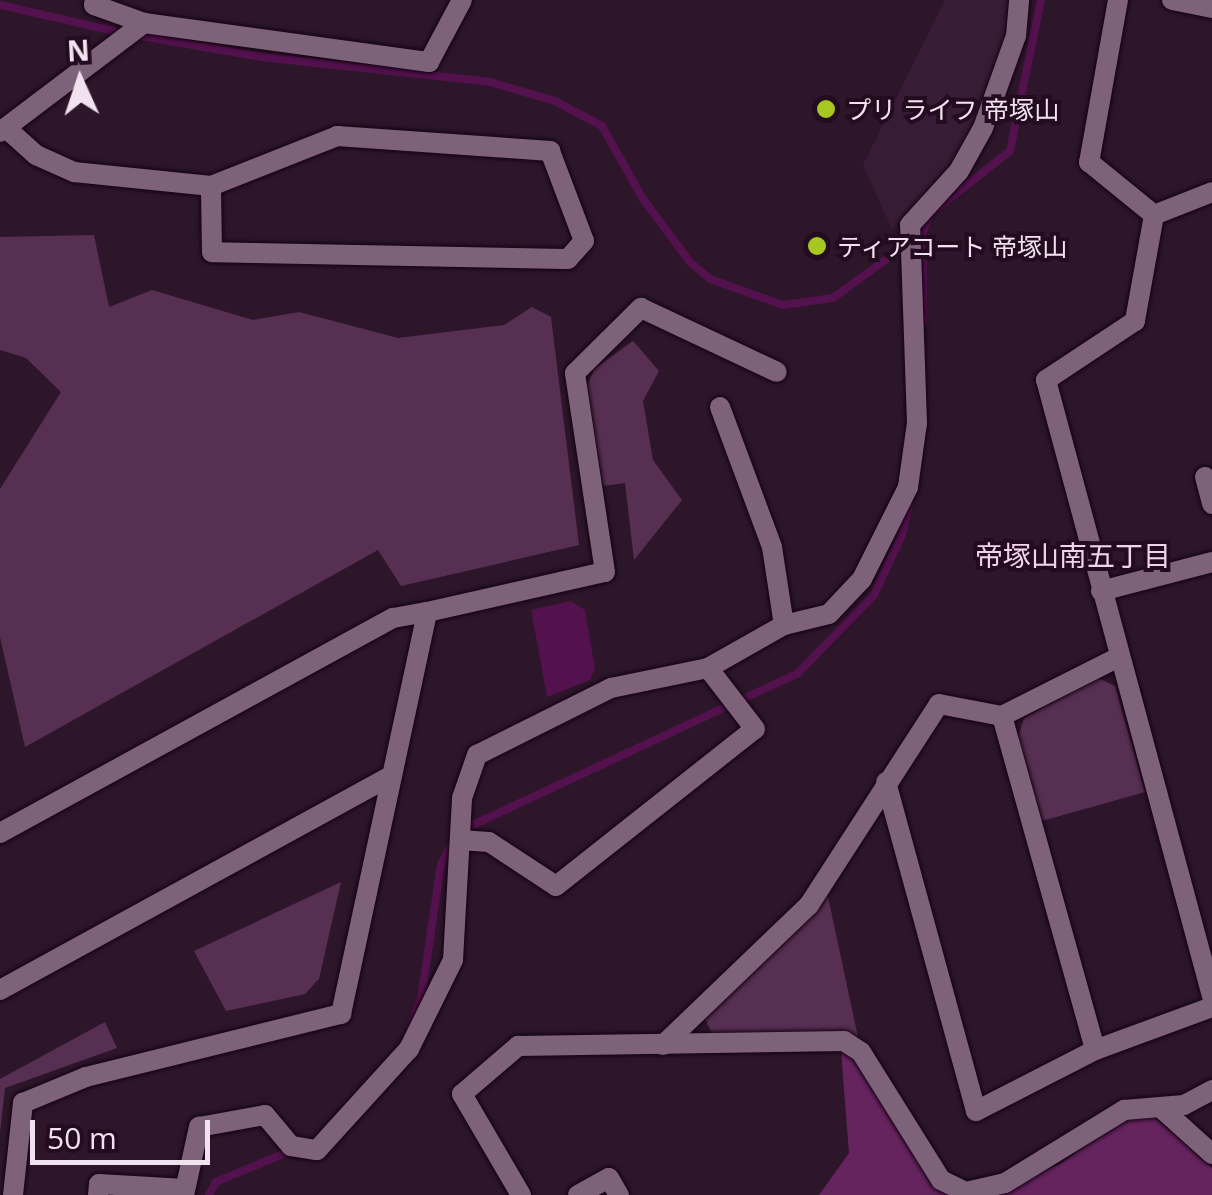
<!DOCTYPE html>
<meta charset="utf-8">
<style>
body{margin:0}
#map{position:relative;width:1212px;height:1195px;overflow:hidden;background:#2d162a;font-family:"Open Sans","Noto Sans JP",sans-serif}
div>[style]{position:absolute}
.built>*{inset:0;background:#381c35}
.green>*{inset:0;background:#572f52}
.forest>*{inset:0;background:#66245f}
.water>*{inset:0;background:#53114d}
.stream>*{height:8px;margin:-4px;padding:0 4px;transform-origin:4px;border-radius:4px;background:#53114d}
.roads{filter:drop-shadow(0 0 2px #140212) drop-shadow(0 0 2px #140212)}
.minor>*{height:20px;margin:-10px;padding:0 10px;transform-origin:10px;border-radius:10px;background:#7e6279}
.dots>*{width:28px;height:28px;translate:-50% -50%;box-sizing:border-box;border:5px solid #230c20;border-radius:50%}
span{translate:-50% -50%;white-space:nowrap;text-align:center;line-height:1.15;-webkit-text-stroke:8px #230c20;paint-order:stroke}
.poi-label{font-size:25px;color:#f2e2ef}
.left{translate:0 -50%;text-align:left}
.neighbourhood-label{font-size:28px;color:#f2d2ec}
.north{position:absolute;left:30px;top:30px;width:100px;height:100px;-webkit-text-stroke:8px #230c20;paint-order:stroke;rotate:357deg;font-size:28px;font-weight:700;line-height:40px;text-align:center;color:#f2e2ef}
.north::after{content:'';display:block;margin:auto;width:35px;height:45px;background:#f2e2ef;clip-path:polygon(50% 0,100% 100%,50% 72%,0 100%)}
.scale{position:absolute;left:30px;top:1120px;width:180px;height:45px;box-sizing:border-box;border:5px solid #f2e2ef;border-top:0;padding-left:12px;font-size:30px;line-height:35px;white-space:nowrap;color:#f2e2ef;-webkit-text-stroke:8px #230c20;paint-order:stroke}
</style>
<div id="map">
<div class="built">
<i style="clip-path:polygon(945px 0,1013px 0,1012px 20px,990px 95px,951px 170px,892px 229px,863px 165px)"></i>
</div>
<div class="green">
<i style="clip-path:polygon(94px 235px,109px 307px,152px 290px,253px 320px,299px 312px,398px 338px,504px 325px,532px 307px,551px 317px,579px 545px,401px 586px,378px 550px,25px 747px,0 637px,0 489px,61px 392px,26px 358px,0 350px,0 237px)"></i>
<i style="clip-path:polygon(633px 341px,659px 371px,643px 401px,653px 460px,682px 500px,634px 560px,625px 483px,603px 486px,587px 387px,594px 369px)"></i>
<i style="clip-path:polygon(1098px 678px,1115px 686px,1145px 792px,1042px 821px,1018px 738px,1024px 718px)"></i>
<i style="clip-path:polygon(341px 882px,319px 979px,305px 994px,226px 1011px,194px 951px)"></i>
<i style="clip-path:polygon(827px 892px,859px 1042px,713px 1035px,705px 1019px,809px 919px)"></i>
<i style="clip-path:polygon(105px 1022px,117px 1048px,5px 1088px,0 1132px,0 1079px)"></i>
</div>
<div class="forest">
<i style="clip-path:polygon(841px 1050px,855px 1058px,952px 1195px,819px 1195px,849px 1153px)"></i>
<i style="clip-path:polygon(1152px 1115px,1212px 1168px,1212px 1195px,983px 1195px,1060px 1164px,1126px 1118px)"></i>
</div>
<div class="water">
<i style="clip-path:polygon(571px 601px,585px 610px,595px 669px,590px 680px,547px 697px,531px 610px)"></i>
</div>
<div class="stream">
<i style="left:0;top:5px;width:125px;rotate:12.9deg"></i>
<i style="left:136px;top:35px;width:127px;rotate:10deg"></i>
<i style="left:261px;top:57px;width:230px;rotate:6.2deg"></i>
<i style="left:490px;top:82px;width:68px;rotate:16.3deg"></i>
<i style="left:555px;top:101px;width:53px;rotate:28deg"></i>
<i style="left:602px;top:126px;width:84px;rotate:60.7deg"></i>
<i style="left:643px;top:199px;width:79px;rotate:53.3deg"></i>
<i style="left:690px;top:262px;width:26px;rotate:40deg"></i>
<i style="left:710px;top:279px;width:77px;rotate:19.6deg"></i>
<i style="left:783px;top:305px;width:50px;rotate:-8deg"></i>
<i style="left:833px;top:298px;width:90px;rotate:-36deg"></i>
<i style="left:923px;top:322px;width:90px;rotate:-90deg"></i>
<i style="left:923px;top:232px;width:19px;rotate:-69deg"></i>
<i style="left:930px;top:214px;width:102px;rotate:-38.2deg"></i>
<i style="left:1010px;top:151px;width:154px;rotate:-78.4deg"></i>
<i style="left:464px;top:829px;width:369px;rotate:-25deg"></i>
<i style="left:798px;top:673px;width:109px;rotate:-45.7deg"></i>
<i style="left:874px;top:595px;width:66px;rotate:-65deg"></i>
<i style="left:902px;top:535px;width:32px;rotate:-77deg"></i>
<i style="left:410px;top:1027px;width:30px;rotate:-69deg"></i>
<i style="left:421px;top:999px;width:136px;rotate:-81.6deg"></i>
<i style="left:441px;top:864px;width:29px;rotate:-61deg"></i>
<i style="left:209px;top:1195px;width:15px;rotate:-62deg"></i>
<i style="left:216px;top:1182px;width:80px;rotate:-22.7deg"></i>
</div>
<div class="roads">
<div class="minor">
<i style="left:95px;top:0;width:5px;rotate:101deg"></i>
<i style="left:94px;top:5px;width:53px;rotate:19.8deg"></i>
<i style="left:144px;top:23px;width:288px;rotate:7.8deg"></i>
<i style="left:429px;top:62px;width:70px;rotate:-62deg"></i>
<i style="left:1118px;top:0;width:165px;rotate:100.1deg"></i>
<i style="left:1089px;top:162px;width:84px;rotate:39.2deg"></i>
<i style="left:1154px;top:215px;width:62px;rotate:-21.6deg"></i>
<i style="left:1172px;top:0;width:41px;rotate:11.3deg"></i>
<i style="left:6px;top:128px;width:40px;rotate:42deg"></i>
<i style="left:36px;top:155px;width:42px;rotate:24.1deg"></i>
<i style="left:74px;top:172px;width:138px;rotate:5.8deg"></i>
<i style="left:211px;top:186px;width:136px;rotate:-21.6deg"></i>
<i style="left:337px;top:136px;width:214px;rotate:4deg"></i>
<i style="left:550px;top:151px;width:96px;rotate:69.3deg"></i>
<i style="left:584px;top:241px;width:24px;rotate:132deg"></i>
<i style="left:568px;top:259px;width:356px;rotate:-178.9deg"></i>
<i style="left:212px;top:252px;width:66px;rotate:-90.9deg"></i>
<i style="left:0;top:132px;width:181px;rotate:-37.1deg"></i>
<i style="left:1154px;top:215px;width:108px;rotate:100.2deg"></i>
<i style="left:1135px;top:321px;width:107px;rotate:146.5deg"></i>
<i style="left:1046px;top:380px;width:638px;rotate:74.92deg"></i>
<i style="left:720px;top:407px;width:149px;rotate:69.6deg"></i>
<i style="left:772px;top:547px;width:79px;rotate:81.3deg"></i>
<i style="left:1205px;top:477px;width:28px;rotate:75deg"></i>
<i style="left:1101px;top:591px;width:115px;rotate:-14.6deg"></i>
<i style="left:1002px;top:716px;width:347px;rotate:74.4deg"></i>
<i style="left:886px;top:782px;width:341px;rotate:74.7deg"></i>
<i style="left:976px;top:1111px;width:134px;rotate:-27.1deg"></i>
<i style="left:1095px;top:1050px;width:125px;rotate:-20.2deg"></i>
<i style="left:0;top:833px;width:448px;rotate:-28.7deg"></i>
<i style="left:393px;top:618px;width:35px;rotate:-10deg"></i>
<i style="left:460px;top:840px;width:29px;rotate:4deg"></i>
<i style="left:489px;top:842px;width:80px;rotate:33.3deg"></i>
<i style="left:556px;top:886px;width:253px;rotate:-38.3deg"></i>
<i style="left:755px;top:729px;width:77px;rotate:-127.6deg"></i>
<i style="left:0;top:990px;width:447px;rotate:-28.7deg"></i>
<i style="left:663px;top:1045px;width:202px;rotate:-43.8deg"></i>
<i style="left:809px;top:905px;width:239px;rotate:-57.1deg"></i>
<i style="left:939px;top:704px;width:64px;rotate:10.8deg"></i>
<i style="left:1002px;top:716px;width:129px;rotate:-26.8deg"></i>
<i style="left:1160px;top:1107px;width:70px;rotate:42.1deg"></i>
<i style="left:13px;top:1195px;width:93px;rotate:-83.8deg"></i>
<i style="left:23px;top:1103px;width:68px;rotate:-22.4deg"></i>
<i style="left:86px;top:1077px;width:263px;rotate:-13.9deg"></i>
<i style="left:341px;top:1014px;width:411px;rotate:-77.9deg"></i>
<i style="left:427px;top:612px;width:182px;rotate:-12.7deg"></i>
<i style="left:605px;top:572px;width:201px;rotate:-98.6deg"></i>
<i style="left:575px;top:373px;width:93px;rotate:-44.6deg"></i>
<i style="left:641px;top:308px;width:150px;rotate:25.2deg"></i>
<i style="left:98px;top:1195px;width:11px;rotate:-85deg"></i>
<i style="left:99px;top:1184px;width:86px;rotate:3.3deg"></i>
<i style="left:184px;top:1195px;width:70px;rotate:-77.6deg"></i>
<i style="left:199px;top:1127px;width:67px;rotate:-10.3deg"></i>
<i style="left:265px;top:1115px;width:40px;rotate:50deg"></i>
<i style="left:291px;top:1146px;width:26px;rotate:9deg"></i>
<i style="left:317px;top:1150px;width:137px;rotate:-47.7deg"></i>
<i style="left:409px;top:1049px;width:99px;rotate:-63.7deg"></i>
<i style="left:453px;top:960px;width:162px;rotate:-86.8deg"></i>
<i style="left:462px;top:798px;width:46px;rotate:-70.8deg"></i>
<i style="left:477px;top:755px;width:150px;rotate:-26.6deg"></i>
<i style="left:611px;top:688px;width:99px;rotate:-11.7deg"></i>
<i style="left:708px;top:668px;width:87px;rotate:-29.5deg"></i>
<i style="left:784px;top:625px;width:46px;rotate:-13.7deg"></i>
<i style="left:829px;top:614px;width:48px;rotate:-46.7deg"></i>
<i style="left:862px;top:579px;width:103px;rotate:-63.4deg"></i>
<i style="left:908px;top:487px;width:65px;rotate:-82deg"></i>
<i style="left:917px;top:423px;width:198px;rotate:-92deg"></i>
<i style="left:910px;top:225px;width:73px;rotate:-47.8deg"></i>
<i style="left:959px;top:171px;width:49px;rotate:-60.8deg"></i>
<i style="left:983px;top:128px;width:98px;rotate:-70.3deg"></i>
<i style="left:1016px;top:36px;width:36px;rotate:-85deg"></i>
<i style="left:521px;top:1195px;width:117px;rotate:-120.3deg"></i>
<i style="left:462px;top:1094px;width:74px;rotate:-40.6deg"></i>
<i style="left:518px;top:1046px;width:326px;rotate:-0.9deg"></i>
<i style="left:844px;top:1041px;width:20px;rotate:33deg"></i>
<i style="left:861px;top:1052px;width:151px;rotate:58deg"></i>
<i style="left:941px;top:1180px;width:28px;rotate:26deg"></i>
<i style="left:966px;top:1192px;width:40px;rotate:-13deg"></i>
<i style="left:1005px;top:1183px;width:140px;rotate:-31.5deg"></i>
<i style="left:1124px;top:1110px;width:60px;rotate:-4.8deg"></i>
<i style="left:1184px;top:1105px;width:32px;rotate:-28deg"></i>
<i style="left:578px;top:1195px;width:35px;rotate:-29deg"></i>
<i style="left:609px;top:1178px;width:20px;rotate:60deg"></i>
</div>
</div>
<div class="dots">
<i style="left:826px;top:109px;background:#a6c821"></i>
<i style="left:817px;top:246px;background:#a6c821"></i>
</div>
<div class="poi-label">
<span class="left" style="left:846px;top:109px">プリ ライフ 帝塚山</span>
<span class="left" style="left:837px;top:246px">ティアコート 帝塚山</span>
</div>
<div class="neighbourhood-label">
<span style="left:1073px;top:555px">帝塚山南五丁目</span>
</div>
<div class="north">N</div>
<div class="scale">50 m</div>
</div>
